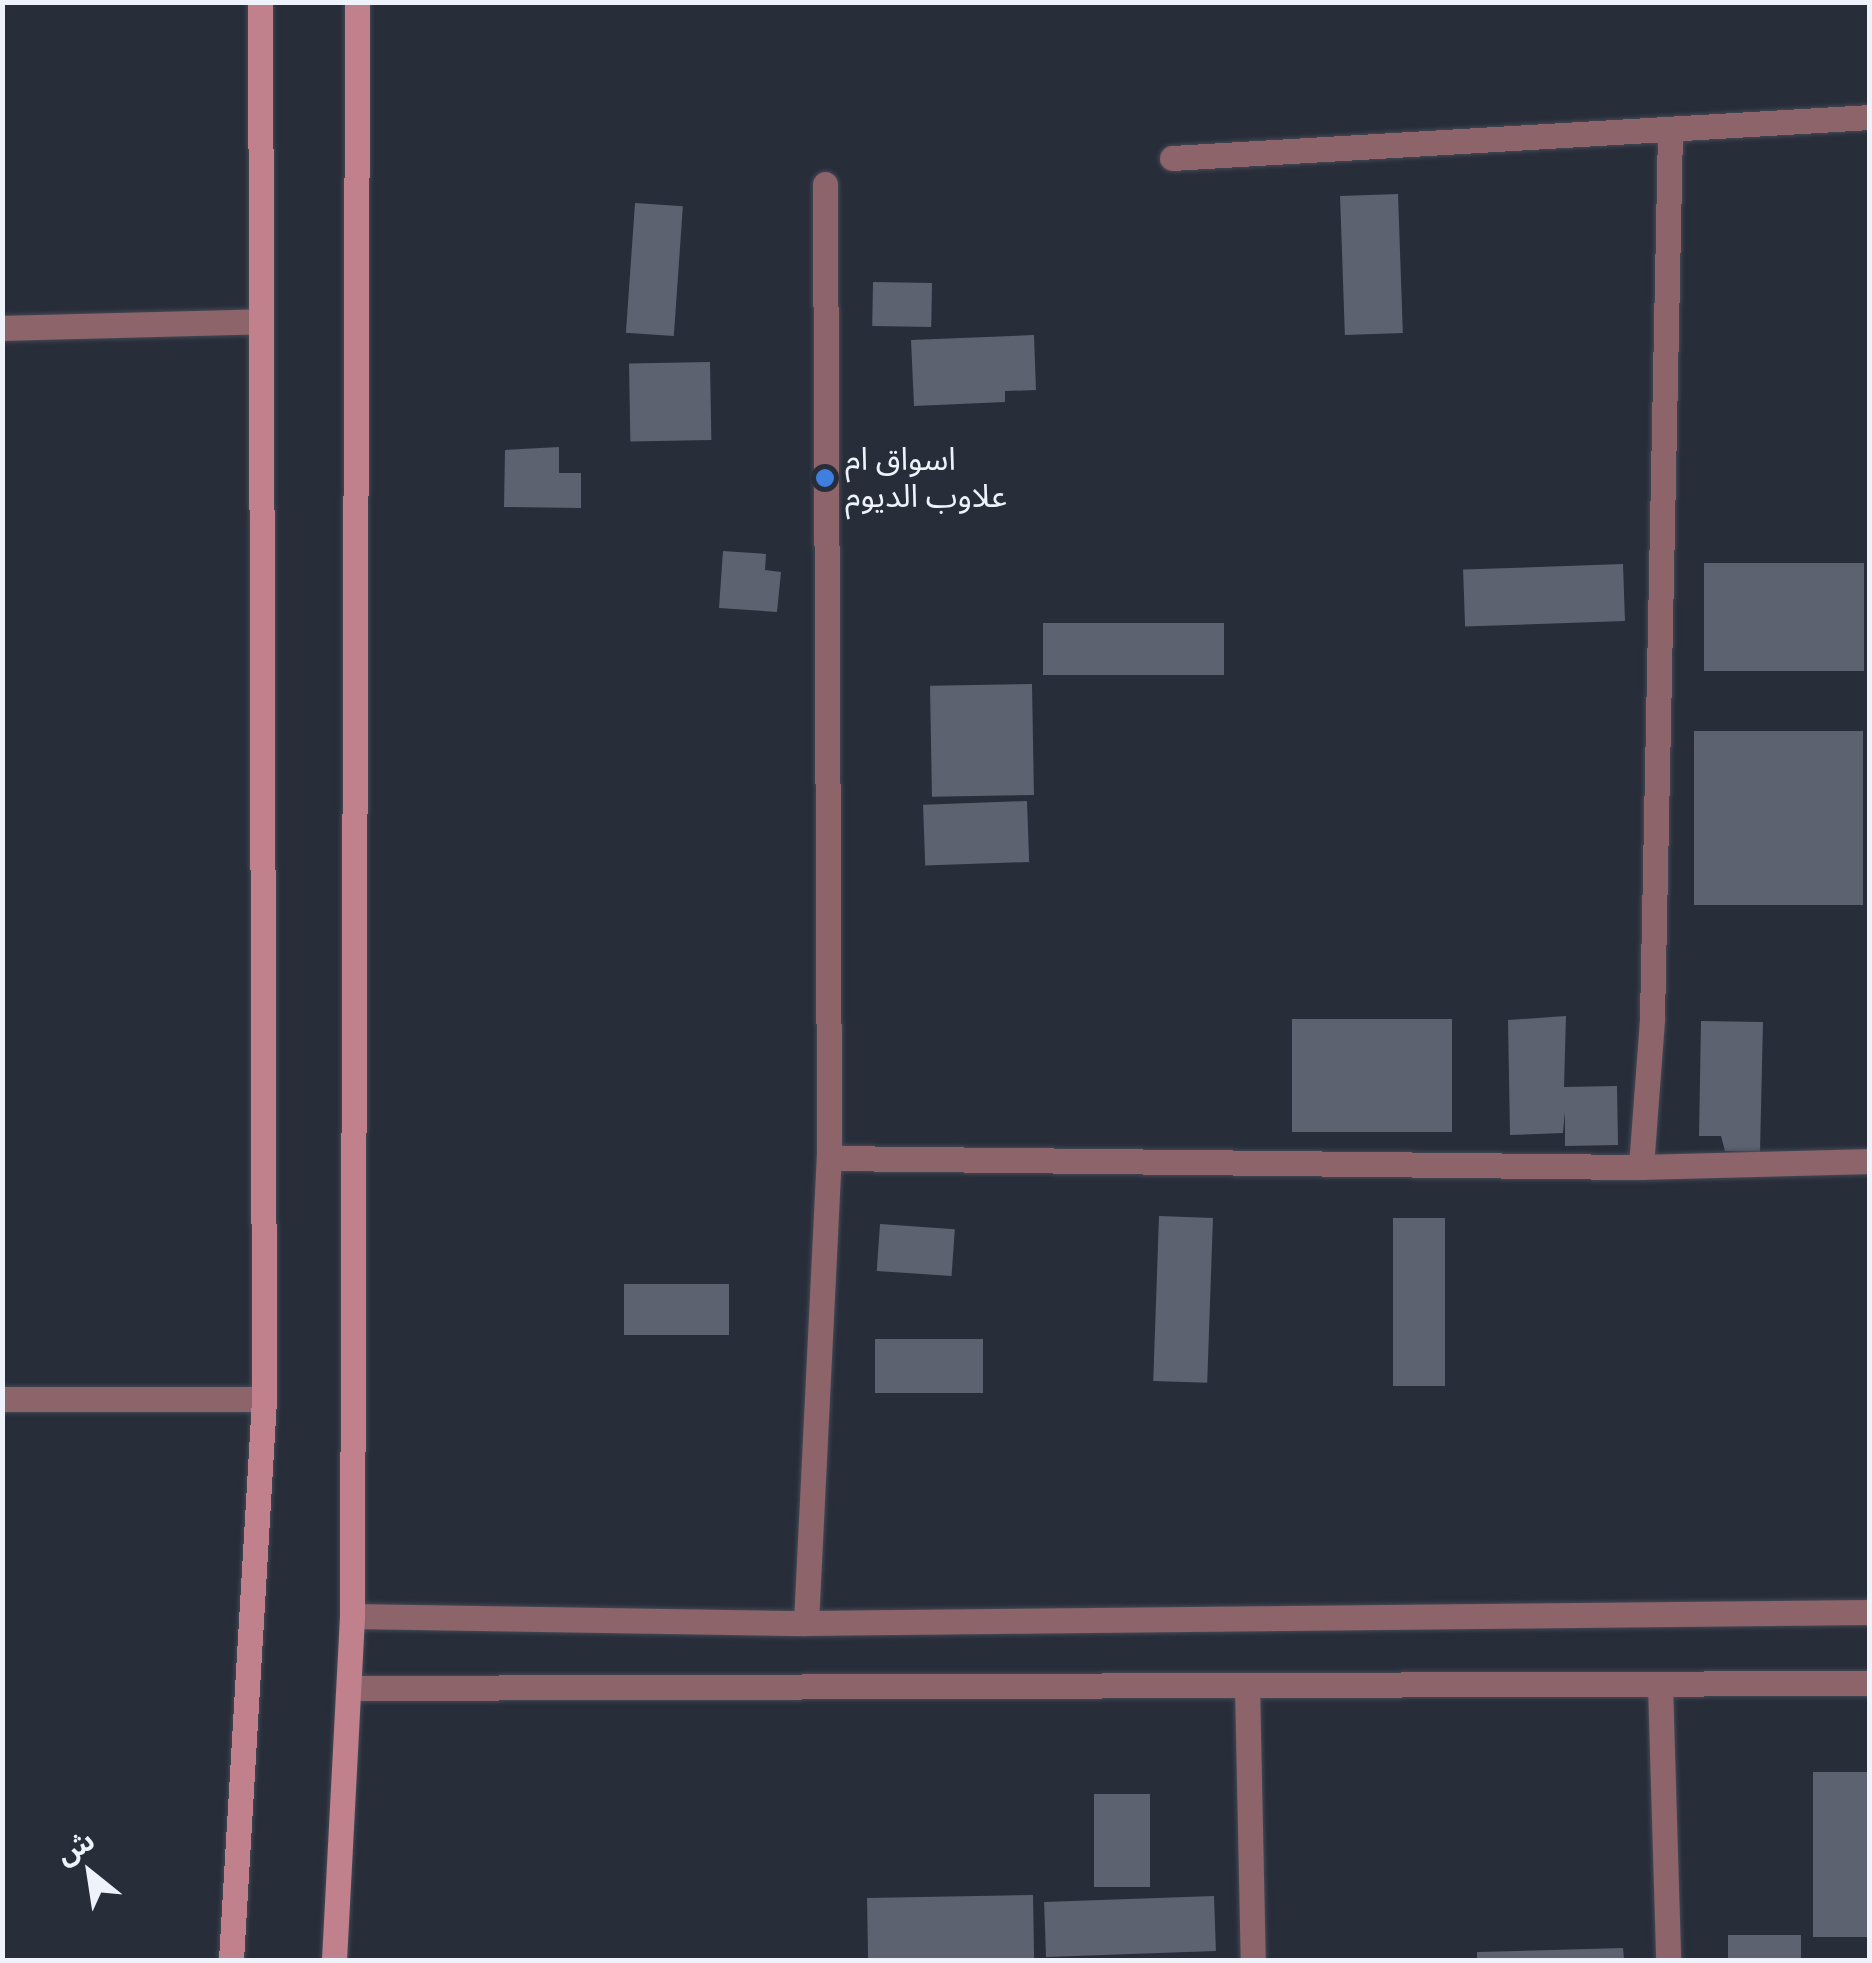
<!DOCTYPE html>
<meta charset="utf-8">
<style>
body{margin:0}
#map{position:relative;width:1872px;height:1963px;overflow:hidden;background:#282d3a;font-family:Merriweather,"Noto Sans Arabic",serif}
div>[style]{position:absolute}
.building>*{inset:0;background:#5c6270;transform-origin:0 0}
.roads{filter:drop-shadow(0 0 2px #444955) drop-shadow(0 0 2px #444955)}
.minor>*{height:25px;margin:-12.5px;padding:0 12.5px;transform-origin:12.5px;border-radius:12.5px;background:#8c646a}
.secondary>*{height:25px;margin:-12.5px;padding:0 12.5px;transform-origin:12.5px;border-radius:12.5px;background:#c1818c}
.dots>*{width:28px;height:28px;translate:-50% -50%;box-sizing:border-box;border:5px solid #282d3a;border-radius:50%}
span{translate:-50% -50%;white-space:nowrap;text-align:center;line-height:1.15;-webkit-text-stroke:8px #282d3a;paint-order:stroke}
.poi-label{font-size:32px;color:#eef2fa}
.left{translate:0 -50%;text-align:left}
.frame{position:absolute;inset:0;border:5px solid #eef2fa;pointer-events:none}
.north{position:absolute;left:40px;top:1823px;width:100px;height:100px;-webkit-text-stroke:8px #282d3a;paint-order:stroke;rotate:330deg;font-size:28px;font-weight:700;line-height:40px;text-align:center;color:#eef2fa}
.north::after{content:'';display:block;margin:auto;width:35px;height:45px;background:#eef2fa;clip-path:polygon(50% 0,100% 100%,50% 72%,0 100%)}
</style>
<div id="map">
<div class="building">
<i style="left:1398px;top:194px;width:139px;height:58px;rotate:88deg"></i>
<i style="left:635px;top:203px;width:48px;height:130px;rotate:4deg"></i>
<i style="left:873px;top:282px;width:59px;height:44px;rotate:1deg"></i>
<i style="clip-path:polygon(1034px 335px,1036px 390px,1005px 391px,1005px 402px,914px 406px,911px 340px)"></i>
<i style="left:710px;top:362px;width:78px;height:81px;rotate:89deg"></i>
<i style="clip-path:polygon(559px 447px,559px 473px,581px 473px,581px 508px,504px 507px,505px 450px)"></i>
<i style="clip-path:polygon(723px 551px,766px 554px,765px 570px,781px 572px,777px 612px,719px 608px)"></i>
<i style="left:1704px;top:563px;width:160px;height:108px"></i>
<i style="left:1623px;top:564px;width:57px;height:160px;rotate:88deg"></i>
<i style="left:1043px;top:623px;width:181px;height:52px"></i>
<i style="left:1032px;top:684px;width:111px;height:102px;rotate:89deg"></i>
<i style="left:1694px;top:731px;width:169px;height:174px"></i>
<i style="left:1027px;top:801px;width:61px;height:104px;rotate:88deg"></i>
<i style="clip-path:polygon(1566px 1016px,1564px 1087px,1617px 1086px,1618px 1145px,1565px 1146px,1565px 1111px,1563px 1133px,1510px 1135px,1508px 1020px)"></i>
<i style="left:1292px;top:1019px;width:160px;height:113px"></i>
<i style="clip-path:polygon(1701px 1021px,1763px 1022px,1760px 1152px,1725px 1151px,1721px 1136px,1699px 1136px)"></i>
<i style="left:1159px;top:1216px;width:54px;height:165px;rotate:2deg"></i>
<i style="left:1393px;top:1218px;width:52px;height:168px"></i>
<i style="left:880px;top:1224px;width:75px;height:47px;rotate:4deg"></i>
<i style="left:729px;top:1284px;width:51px;height:105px;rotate:90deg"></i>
<i style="left:983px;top:1339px;width:54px;height:108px;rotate:90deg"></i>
<i style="left:1813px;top:1772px;width:57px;height:165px"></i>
<i style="left:1094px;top:1794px;width:56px;height:93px"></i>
<i style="left:1033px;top:1895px;width:65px;height:166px;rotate:89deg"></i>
<i style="left:1214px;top:1896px;width:55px;height:170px;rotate:88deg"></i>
<i style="left:1728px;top:1935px;width:73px;height:25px"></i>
<i style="clip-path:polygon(1623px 1948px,1624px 1960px,1477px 1960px,1477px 1952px)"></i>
</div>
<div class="roads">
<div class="minor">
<i style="left:1670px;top:130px;width:890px;rotate:91.16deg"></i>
<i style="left:1652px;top:1020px;width:147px;rotate:94.3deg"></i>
<i style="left:1641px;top:1167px;width:229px;rotate:-1.5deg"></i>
<i style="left:1172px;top:158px;width:699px;rotate:-3.36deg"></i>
<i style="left:825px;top:184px;width:974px;rotate:89.76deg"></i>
<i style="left:829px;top:1158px;width:812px;rotate:0.64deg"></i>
<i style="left:2px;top:328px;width:259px;rotate:-1.5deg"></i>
<i style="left:2px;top:1399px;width:262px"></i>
<i style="left:352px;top:1616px;width:454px;rotate:0.9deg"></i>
<i style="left:806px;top:1623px;width:1064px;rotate:-0.59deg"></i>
<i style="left:806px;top:1623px;width:466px;rotate:-87.2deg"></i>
<i style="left:1660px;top:1684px;width:276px;rotate:88.3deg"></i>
<i style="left:1247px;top:1685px;width:275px;rotate:88.8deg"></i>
<i style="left:350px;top:1688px;width:1520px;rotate:-0.19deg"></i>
</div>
<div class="secondary">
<i style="left:231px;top:1960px;width:562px;rotate:-86.63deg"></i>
<i style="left:264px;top:1399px;width:1397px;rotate:-90.16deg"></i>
<i style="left:334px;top:1960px;width:344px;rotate:-87deg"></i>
<i style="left:352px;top:1616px;width:1614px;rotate:-89.82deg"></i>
</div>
</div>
<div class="dots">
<i style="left:825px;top:478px;background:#3f7fe0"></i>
</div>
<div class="poi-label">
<span class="left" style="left:845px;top:478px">اسواق ام<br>علاوب الديوم</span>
</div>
<div class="frame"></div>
<div class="north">ش</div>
</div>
